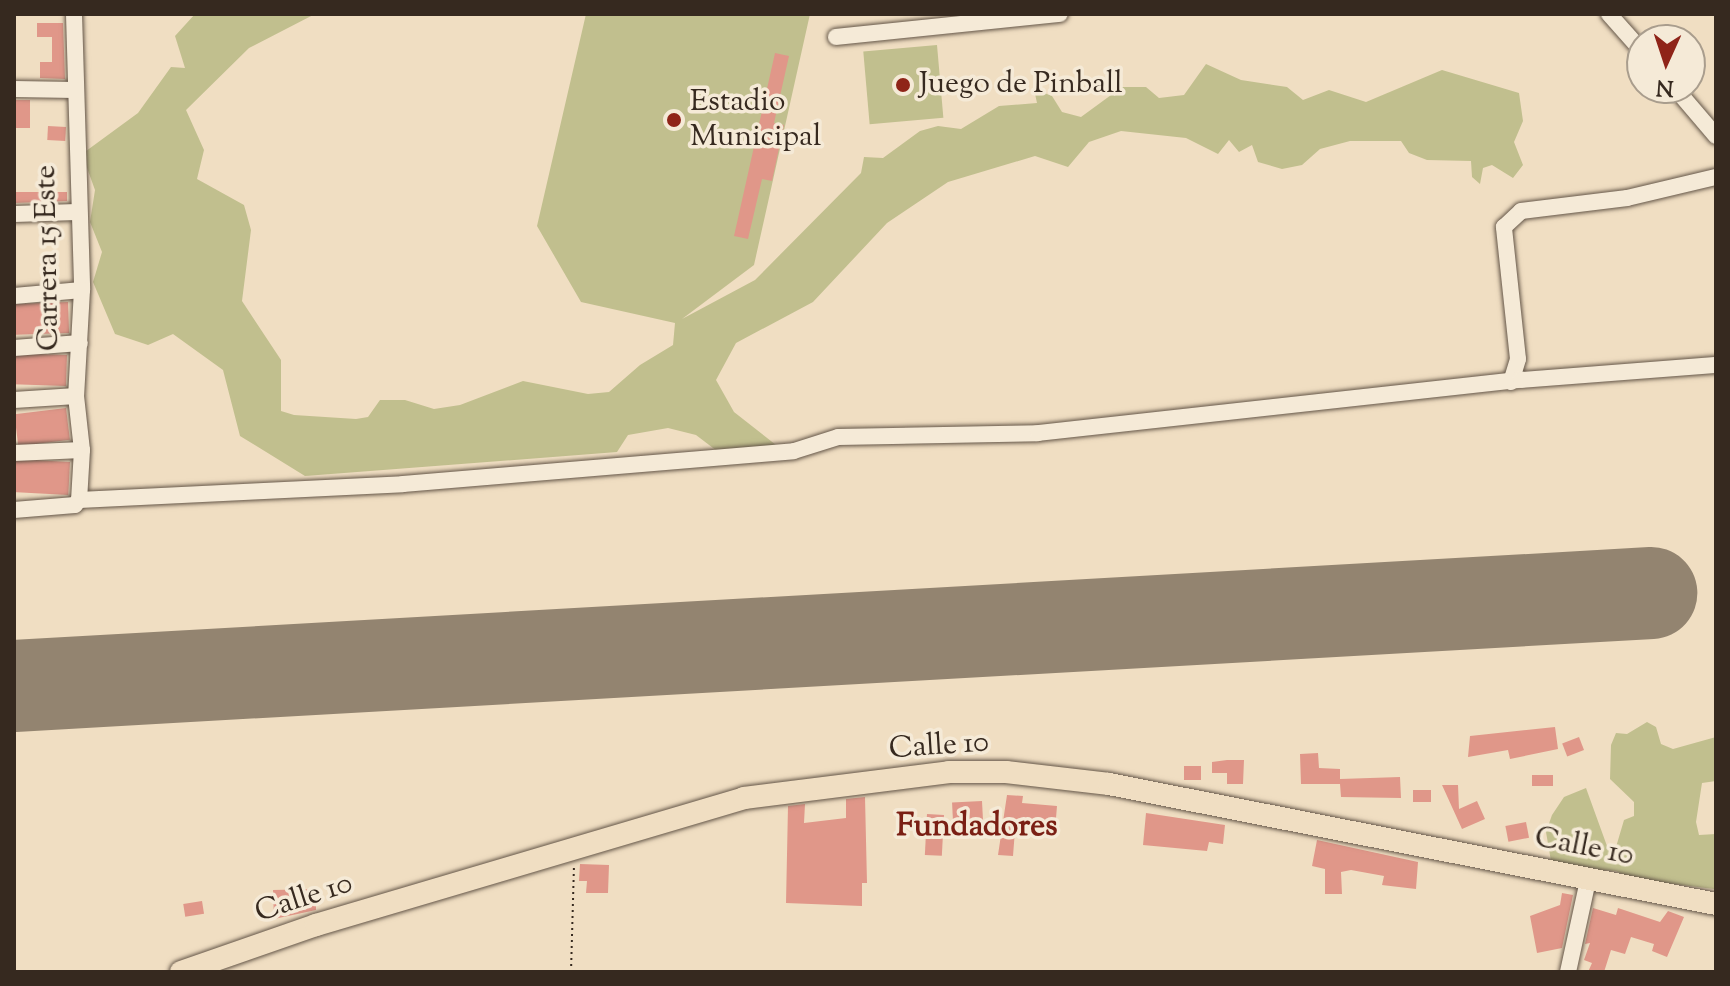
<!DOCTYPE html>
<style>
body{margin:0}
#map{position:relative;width:1730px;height:986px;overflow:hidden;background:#f0dec2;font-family:"Sorts Mill Goudy",serif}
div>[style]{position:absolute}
.green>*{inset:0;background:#c1bf8e;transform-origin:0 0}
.runway>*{height:92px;margin:-46px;padding:0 46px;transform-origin:46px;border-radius:46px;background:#938470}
.building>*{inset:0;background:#e09789;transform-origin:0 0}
.path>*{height:2px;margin-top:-1px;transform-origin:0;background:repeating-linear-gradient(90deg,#36291f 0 2px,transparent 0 6px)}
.roads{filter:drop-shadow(0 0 2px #645648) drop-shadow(0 0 2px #645648)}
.minor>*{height:16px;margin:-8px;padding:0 8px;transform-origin:8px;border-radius:8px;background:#f5ead7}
.major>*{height:22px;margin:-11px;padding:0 11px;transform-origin:11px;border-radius:11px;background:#f0dec2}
.dots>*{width:22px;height:22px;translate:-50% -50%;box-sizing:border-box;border:4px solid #f5ead7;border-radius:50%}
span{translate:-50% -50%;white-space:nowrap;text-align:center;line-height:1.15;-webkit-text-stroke:7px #f5ead7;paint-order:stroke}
.poi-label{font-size:30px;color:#36291f}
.left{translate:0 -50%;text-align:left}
.street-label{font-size:30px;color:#36291f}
.neighbourhood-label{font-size:32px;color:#7a1f14;font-weight:700}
.frame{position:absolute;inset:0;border:16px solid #36291f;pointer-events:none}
.north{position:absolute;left:1626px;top:24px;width:80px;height:80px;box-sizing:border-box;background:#f5ead7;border:2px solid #a99d8d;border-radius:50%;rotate:183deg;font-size:22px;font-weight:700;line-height:32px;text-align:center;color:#36291f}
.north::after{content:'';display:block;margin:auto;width:28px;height:36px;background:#8f2418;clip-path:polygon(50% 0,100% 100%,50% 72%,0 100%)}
</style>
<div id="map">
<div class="green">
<i style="clip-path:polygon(195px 14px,315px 14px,249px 48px,186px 110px,204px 150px,197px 179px,244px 205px,251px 230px,242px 301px,281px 360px,281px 411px,294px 415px,356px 419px,368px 417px,380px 400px,405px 400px,434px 409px,460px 405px,523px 381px,588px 394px,609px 392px,640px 365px,673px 345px,675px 323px,581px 302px,537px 226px,586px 14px,810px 14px,754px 265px,682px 319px,755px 280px,861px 173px,864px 157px,883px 158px,920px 131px,938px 126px,961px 129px,999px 106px,1037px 103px,1034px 89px,1052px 96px,1062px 112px,1081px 117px,1122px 87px,1146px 87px,1159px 98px,1184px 95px,1206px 64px,1241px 80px,1287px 87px,1303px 100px,1329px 90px,1366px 102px,1442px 70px,1519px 93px,1523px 121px,1514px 142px,1523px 165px,1513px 178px,1492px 165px,1483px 168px,1480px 184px,1472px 177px,1471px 161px,1427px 160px,1409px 153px,1401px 141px,1350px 141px,1320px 149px,1302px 165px,1282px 169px,1258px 162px,1252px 145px,1239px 152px,1229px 140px,1218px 154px,1186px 138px,1121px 131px,1089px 142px,1068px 167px,1035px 156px,948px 182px,887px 223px,813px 302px,736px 343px,716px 380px,734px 412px,776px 445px,717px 451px,696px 435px,668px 428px,628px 435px,617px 452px,305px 476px,240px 436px,223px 370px,173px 334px,148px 345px,115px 334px,93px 282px,102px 252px,90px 222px,95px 190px,82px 154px,138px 113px,171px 67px,185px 68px,175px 36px)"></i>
<i style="left:937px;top:45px;width:73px;height:74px;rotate:85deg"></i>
<i style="clip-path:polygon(1647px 722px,1656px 727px,1661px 744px,1673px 749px,1716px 737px,1716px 781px,1702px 783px,1696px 822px,1699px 835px,1716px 834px,1714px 889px,1632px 879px,1616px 871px,1552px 867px,1546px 832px,1552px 815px,1564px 797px,1586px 788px,1607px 846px,1616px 847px,1624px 820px,1634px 816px,1634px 802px,1610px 779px,1611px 745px,1616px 733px,1627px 734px)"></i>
</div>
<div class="runway">
<i style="left:14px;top:686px;width:1640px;rotate:-3.25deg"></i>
</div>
<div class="building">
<i style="clip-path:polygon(37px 23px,63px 23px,65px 79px,40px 78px,40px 62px,52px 62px,52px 37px,37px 37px)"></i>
<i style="clip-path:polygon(775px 53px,789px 56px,774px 123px,784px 125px,772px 181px,762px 179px,748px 239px,734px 236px)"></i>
<i style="left:14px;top:100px;width:16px;height:28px"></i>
<i style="left:48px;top:126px;width:18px;height:14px;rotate:3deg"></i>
<i style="clip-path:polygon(14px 192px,67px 192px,67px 201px,14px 203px)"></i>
<i style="left:68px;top:302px;width:31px;height:54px;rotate:88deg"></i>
<i style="left:67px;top:355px;width:31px;height:53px;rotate:92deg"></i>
<i style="left:66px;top:408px;width:32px;height:52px;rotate:83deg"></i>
<i style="left:70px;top:462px;width:33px;height:56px;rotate:93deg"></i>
<i style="clip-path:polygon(1555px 727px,1558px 749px,1510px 759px,1508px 750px,1468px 757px,1470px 736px)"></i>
<i style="left:1579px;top:737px;width:14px;height:18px;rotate:69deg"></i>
<i style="clip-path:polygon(1318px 753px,1319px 768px,1340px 769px,1340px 779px,1400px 777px,1401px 798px,1341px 797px,1340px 784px,1301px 784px,1300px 754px)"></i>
<i style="clip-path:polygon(1227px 760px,1244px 760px,1243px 784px,1227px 784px,1227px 773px,1212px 773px,1212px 762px)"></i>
<i style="left:1201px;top:766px;width:14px;height:17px;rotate:90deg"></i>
<i style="left:1553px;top:775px;width:11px;height:21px;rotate:90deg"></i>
<i style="clip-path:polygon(1442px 785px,1458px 785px,1459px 809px,1477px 801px,1485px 819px,1462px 829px)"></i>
<i style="left:1413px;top:790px;width:18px;height:12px"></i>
<i style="clip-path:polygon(1007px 795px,1023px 796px,1022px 803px,1057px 806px,1055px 830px,1015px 830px,1013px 856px,998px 855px)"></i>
<i style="clip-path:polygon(865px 797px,867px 883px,862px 883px,862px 906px,786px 903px,788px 806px,805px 804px,804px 823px,846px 818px,846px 799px)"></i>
<i style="left:982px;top:801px;width:19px;height:30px;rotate:87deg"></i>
<i style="clip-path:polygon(1146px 813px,1225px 825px,1223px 844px,1209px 842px,1207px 851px,1143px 845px)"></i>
<i style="left:927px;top:814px;width:17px;height:41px;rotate:3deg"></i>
<i style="left:1526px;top:822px;width:16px;height:21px;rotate:79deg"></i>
<i style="clip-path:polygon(1317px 840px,1418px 862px,1416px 889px,1382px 885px,1384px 876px,1351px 870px,1341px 872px,1342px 894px,1325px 894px,1325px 869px,1312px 866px)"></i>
<i style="clip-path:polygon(580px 864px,609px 865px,608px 893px,586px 893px,587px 881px,579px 881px)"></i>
<i style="clip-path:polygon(316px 889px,316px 910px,274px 919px,273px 890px)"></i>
<i style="clip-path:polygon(1562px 893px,1573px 895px,1562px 948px,1537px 953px,1530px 916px,1560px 905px)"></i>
<i style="left:202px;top:901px;width:13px;height:19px;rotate:81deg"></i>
<i style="clip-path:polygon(1593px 908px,1616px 915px,1618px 908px,1660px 922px,1668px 911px,1684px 917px,1667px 957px,1652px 951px,1654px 944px,1631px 937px,1625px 954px,1611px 950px,1604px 972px,1588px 972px,1592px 963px,1584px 960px,1590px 943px,1585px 944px)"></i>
</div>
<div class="path">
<i style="left:571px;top:972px;width:106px;rotate:-88.4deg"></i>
</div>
<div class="roads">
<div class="minor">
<i style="left:74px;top:14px;width:276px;rotate:88.3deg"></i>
<i style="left:82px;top:290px;width:106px;rotate:93.2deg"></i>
<i style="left:76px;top:396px;width:54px;rotate:83.7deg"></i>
<i style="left:82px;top:450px;width:50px;rotate:93.4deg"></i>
<i style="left:1609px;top:14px;width:50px;rotate:48.3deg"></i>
<i style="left:836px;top:37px;width:225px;rotate:-5.9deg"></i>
<i style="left:1675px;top:88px;width:63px;rotate:49.5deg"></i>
<i style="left:14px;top:89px;width:61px;rotate:0.9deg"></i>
<i style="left:14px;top:214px;width:63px;rotate:-1.8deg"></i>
<i style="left:14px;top:296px;width:68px;rotate:-5deg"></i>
<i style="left:14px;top:348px;width:66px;rotate:-4.3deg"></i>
<i style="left:1511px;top:382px;width:24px;rotate:-73deg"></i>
<i style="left:1518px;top:359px;width:133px;rotate:-96.1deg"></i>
<i style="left:1504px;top:227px;width:23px;rotate:-43deg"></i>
<i style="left:1521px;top:211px;width:107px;rotate:-7deg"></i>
<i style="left:1627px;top:198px;width:91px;rotate:-13.3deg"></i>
<i style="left:14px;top:400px;width:62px;rotate:-3.7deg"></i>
<i style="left:14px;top:453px;width:68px;rotate:-2.5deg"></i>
<i style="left:79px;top:500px;width:324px;rotate:-2.8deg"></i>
<i style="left:403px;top:484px;width:392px;rotate:-4.8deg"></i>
<i style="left:794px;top:451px;width:46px;rotate:-17.7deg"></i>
<i style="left:838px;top:437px;width:200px;rotate:-1.1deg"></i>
<i style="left:1038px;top:433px;width:486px;rotate:-6.3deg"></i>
<i style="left:1521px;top:380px;width:196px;rotate:-4.4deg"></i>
<i style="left:14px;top:510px;width:61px;rotate:-4.7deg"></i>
<i style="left:75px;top:505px;width:6px;rotate:-51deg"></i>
<i style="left:1568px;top:972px;width:94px;rotate:-77.7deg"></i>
</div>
<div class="major">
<i style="left:181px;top:972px;width:143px;rotate:-19.2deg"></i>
<i style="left:316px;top:925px;width:446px;rotate:-16.5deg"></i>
<i style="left:744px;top:798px;width:207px;rotate:-7.2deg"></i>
<i style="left:949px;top:772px;width:57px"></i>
<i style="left:1006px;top:772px;width:104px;rotate:6.6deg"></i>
<i style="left:1109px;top:784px;width:619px;rotate:11.18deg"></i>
</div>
</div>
<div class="dots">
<i style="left:903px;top:85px;background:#8f2418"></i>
<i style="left:674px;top:120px;background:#8f2418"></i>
</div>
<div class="poi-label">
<span class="left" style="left:919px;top:85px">Juego de Pinball</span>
<span class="left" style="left:690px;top:120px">Estadio<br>Municipal</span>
</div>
<div class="street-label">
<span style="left:49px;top:258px;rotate:-91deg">Carrera 15 Este</span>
<span style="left:939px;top:747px;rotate:-4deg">Calle 10</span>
<span style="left:1584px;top:848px;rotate:11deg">Calle 10</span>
<span style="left:304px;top:899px;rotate:-18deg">Calle 10</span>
</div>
<div class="neighbourhood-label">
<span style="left:977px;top:827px">Fundadores</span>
</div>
<div class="frame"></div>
<div class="north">N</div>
</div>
